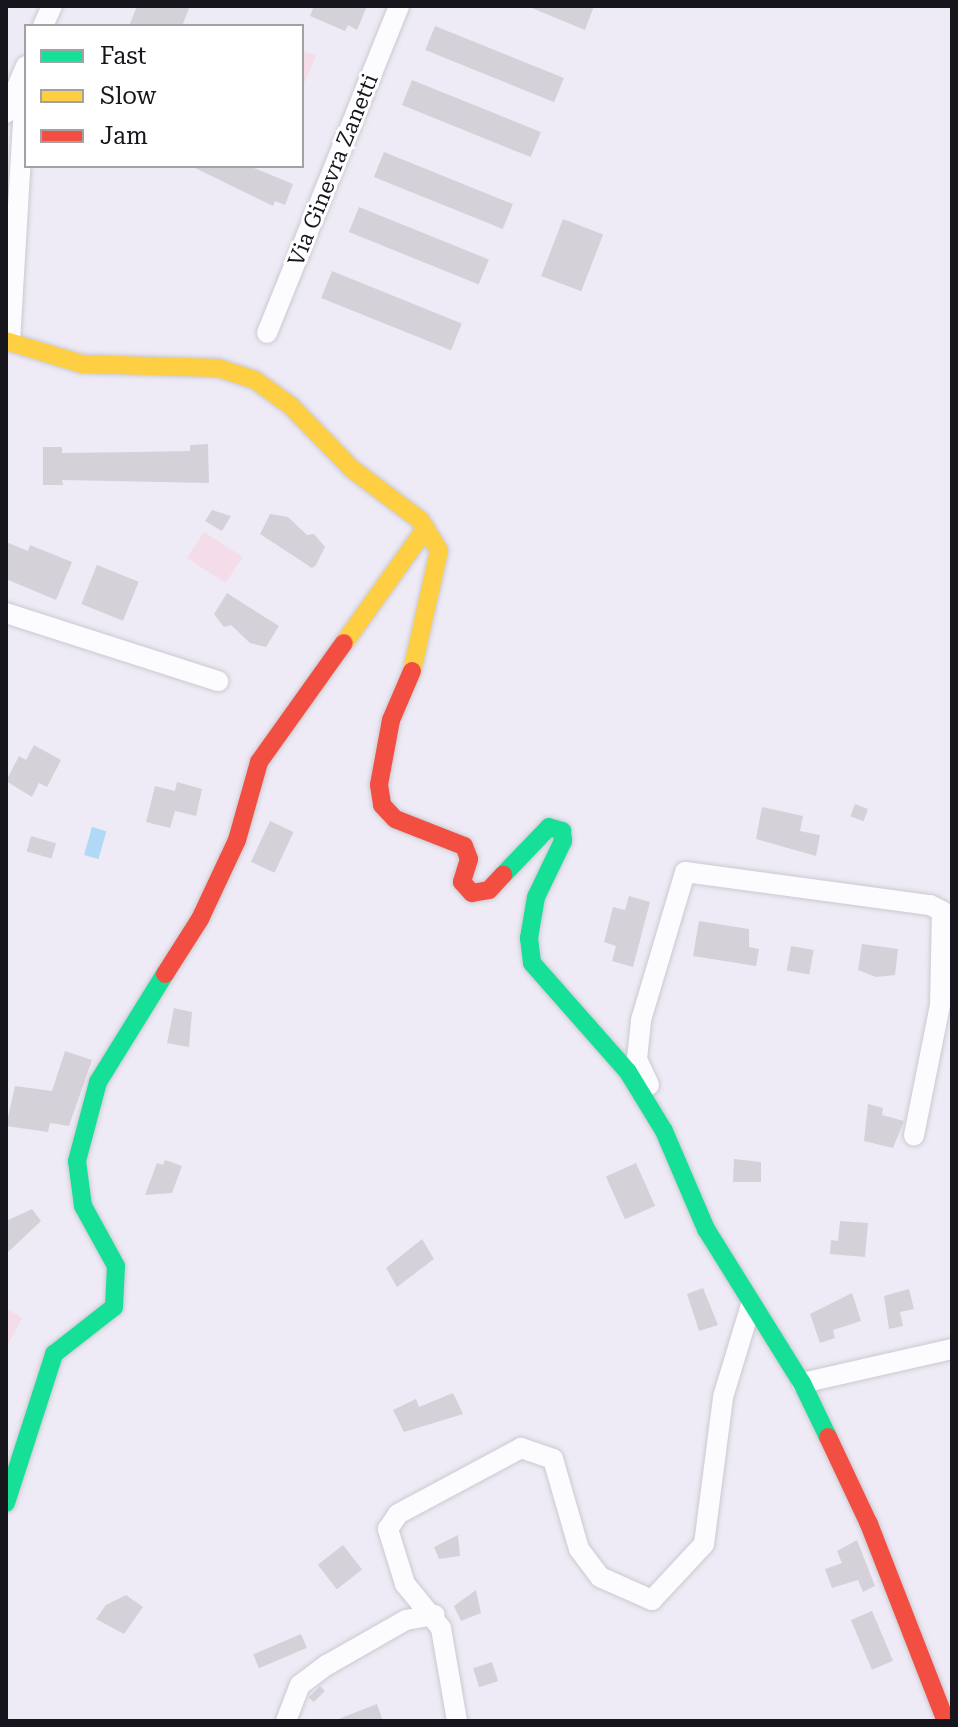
<!DOCTYPE html>
<style>
body{margin:0}
#map{position:relative;width:958px;height:1727px;overflow:hidden;background:#eeebf6;font-family:"Roboto Serif",serif}
div>[style]{position:absolute}
.green>*{inset:0;background:#f5dce9;transform-origin:0 0}
.water>*{inset:0;background:#b0d9f5;transform-origin:0 0}
.building>*{inset:0;background:#d5d1d9;transform-origin:0 0}
.roads{filter:drop-shadow(0 0 2px #cbc9d1) drop-shadow(0 0 2px #cbc9d1)}
.street>*{height:20px;margin:-10px;padding:0 10px;transform-origin:10px;border-radius:10px;background:#fcfcfe}
.fast>*{height:18px;margin:-9px;padding:0 9px;transform-origin:9px;border-radius:9px;background:#16e098}
.slow>*{height:18px;margin:-9px;padding:0 9px;transform-origin:9px;border-radius:9px;background:#ffcf43}
.jam>*{height:18px;margin:-9px;padding:0 9px;transform-origin:9px;border-radius:9px;background:#f24e42}
span{translate:-50% -50%;white-space:nowrap;text-align:center;line-height:1.15;-webkit-text-stroke:6px #fff;paint-order:stroke}
.street-label{font-size:22px;color:#17161c}
.frame{position:absolute;inset:0;border:8px solid #17161c;pointer-events:none}
.legend{position:absolute;left:24px;top:24px;width:280px;height:144px;box-sizing:border-box;background:#fff;border:2px solid #a2a2a4;margin:0;padding:10px 14px;list-style:none;font-size:24px;color:#17161c}
.legend li{display:flex;align-items:center;gap:16px;height:40px}
.legend b{width:40px;border:2px solid #a2a2a4}
</style>
<div id="map">
<div class="green">
<i style="clip-path:polygon(302px 50px,316px 56px,302px 88px)"></i>
<i style="left:204px;top:532px;width:46px;height:31px;rotate:33deg"></i>
<i style="clip-path:polygon(6px 1308px,22px 1318px,6px 1348px)"></i>
</div>
<div class="water">
<i style="left:92px;top:827px;width:15px;height:29px;rotate:16deg"></i>
</div>
<div class="building">
<i style="clip-path:polygon(137px 6px,190px 6px,182px 26px,129px 26px)"></i>
<i style="clip-path:polygon(314px 6px,367px 6px,357px 30px,348px 25px,345px 31px,310px 16px)"></i>
<i style="clip-path:polygon(527px 6px,594px 6px,585px 30px)"></i>
<i style="left:435px;top:26px;width:139px;height:26px;rotate:22deg"></i>
<i style="left:412px;top:80px;width:139px;height:27px;rotate:22deg"></i>
<i style="left:384px;top:152px;width:139px;height:27px;rotate:22deg"></i>
<i style="clip-path:polygon(191px 166px,249px 166px,293px 184px,285px 205px,275px 201px,273px 206px)"></i>
<i style="left:359px;top:207px;width:140px;height:27px;rotate:22deg"></i>
<i style="left:563px;top:219px;width:43px;height:61px;rotate:21deg"></i>
<i style="left:332px;top:271px;width:140px;height:29px;rotate:22deg"></i>
<i style="clip-path:polygon(208px 444px,209px 483px,62px 480px,63px 485px,43px 485px,43px 447px,62px 447px,62px 453px,135px 452px,190px 451px,190px 445px)"></i>
<i style="clip-path:polygon(212px 510px,231px 516px,222px 531px,205px 521px)"></i>
<i style="clip-path:polygon(270px 514px,288px 517px,307px 535px,314px 534px,325px 547px,316px 565px,312px 568px,260px 534px)"></i>
<i style="clip-path:polygon(6px 542px,28px 551px,30px 545px,72px 562px,56px 600px,6px 579px)"></i>
<i style="left:97px;top:565px;width:45px;height:42px;rotate:22deg"></i>
<i style="clip-path:polygon(227px 593px,279px 626px,266px 647px,250px 643px,231px 625px,224px 627px,214px 614px)"></i>
<i style="clip-path:polygon(34px 745px,61px 760px,47px 787px,39px 783px,32px 797px,6px 781px,19px 756px,26px 760px)"></i>
<i style="clip-path:polygon(177px 782px,202px 789px,196px 816px,175px 811px,170px 828px,146px 822px,155px 786px,175px 791px)"></i>
<i style="left:855px;top:804px;width:14px;height:13px;rotate:21deg"></i>
<i style="clip-path:polygon(762px 807px,803px 816px,800px 831px,820px 835px,816px 856px,756px 839px)"></i>
<i style="left:270px;top:821px;width:26px;height:45px;rotate:25deg"></i>
<i style="left:31px;top:836px;width:26px;height:16px;rotate:16deg"></i>
<i style="clip-path:polygon(629px 896px,650px 902px,633px 967px,612px 961px,616px 946px,604px 942px,613px 907px,625px 910px)"></i>
<i style="clip-path:polygon(699px 921px,749px 929px,749px 947px,759px 949px,756px 966px,693px 956px)"></i>
<i style="clip-path:polygon(862px 944px,898px 949px,895px 975px,876px 977px,858px 970px)"></i>
<i style="left:791px;top:946px;width:23px;height:25px;rotate:10deg"></i>
<i style="clip-path:polygon(174px 1008px,192px 1012px,189px 1047px,167px 1043px)"></i>
<i style="clip-path:polygon(65px 1051px,92px 1060px,69px 1126px,50px 1123px,48px 1132px,6px 1126px,15px 1086px,52px 1091px)"></i>
<i style="clip-path:polygon(868px 1104px,883px 1108px,882px 1115px,904px 1121px,893px 1148px,864px 1141px)"></i>
<i style="clip-path:polygon(734px 1159px,761px 1162px,761px 1182px,733px 1182px)"></i>
<i style="clip-path:polygon(165px 1160px,182px 1166px,172px 1193px,145px 1195px,157px 1163px,163px 1165px)"></i>
<i style="left:636px;top:1163px;width:47px;height:33px;rotate:66deg"></i>
<i style="clip-path:polygon(32px 1209px,41px 1221px,6px 1254px,6px 1221px)"></i>
<i style="clip-path:polygon(840px 1221px,868px 1223px,865px 1257px,830px 1254px,831px 1240px,838px 1241px)"></i>
<i style="clip-path:polygon(422px 1239px,434px 1259px,397px 1287px,386px 1268px)"></i>
<i style="clip-path:polygon(703px 1288px,718px 1325px,699px 1331px,687px 1294px)"></i>
<i style="clip-path:polygon(909px 1289px,914px 1309px,900px 1312px,903px 1326px,889px 1329px,884px 1296px)"></i>
<i style="clip-path:polygon(852px 1293px,861px 1321px,833px 1330px,835px 1338px,820px 1343px,810px 1314px)"></i>
<i style="clip-path:polygon(453px 1393px,463px 1414px,404px 1432px,393px 1410px,416px 1399px,419px 1407px)"></i>
<i style="clip-path:polygon(458px 1535px,460px 1556px,439px 1559px,434px 1547px)"></i>
<i style="clip-path:polygon(857px 1540px,875px 1586px,863px 1592px,858px 1580px,832px 1588px,825px 1569px,842px 1563px,837px 1551px)"></i>
<i style="left:343px;top:1545px;width:31px;height:32px;rotate:52deg"></i>
<i style="clip-path:polygon(476px 1590px,481px 1613px,461px 1621px,454px 1606px)"></i>
<i style="clip-path:polygon(126px 1595px,143px 1607px,124px 1634px,96px 1619px,106px 1605px)"></i>
<i style="left:872px;top:1611px;width:54px;height:23px;rotate:67deg"></i>
<i style="left:301px;top:1634px;width:15px;height:52px;rotate:67deg"></i>
<i style="left:492px;top:1662px;width:20px;height:20px;rotate:72deg"></i>
<i style="left:320px;top:1686px;width:7px;height:16px;rotate:45deg"></i>
<i style="clip-path:polygon(377px 1704px,383px 1721px,336px 1721px,336px 1720px)"></i>
</div>
<div class="roads">
<div class="street">
<i style="left:43px;top:26px;width:22px;rotate:-66deg"></i>
<i style="left:6px;top:113px;width:51px;rotate:-66.9deg"></i>
<i style="left:267px;top:333px;width:353px;rotate:-68deg"></i>
<i style="left:10px;top:341px;width:236px;rotate:-86.6deg"></i>
<i style="left:24px;top:105px;width:17px;rotate:-118deg"></i>
<i style="left:6px;top:613px;width:223px;rotate:17.8deg"></i>
<i style="left:649px;top:1085px;width:29px;rotate:-115deg"></i>
<i style="left:637px;top:1059px;width:39px;rotate:-84deg"></i>
<i style="left:641px;top:1020px;width:154px;rotate:-73.4deg"></i>
<i style="left:685px;top:872px;width:247px;rotate:7.7deg"></i>
<i style="left:930px;top:905px;width:13px;rotate:27deg"></i>
<i style="left:942px;top:911px;width:94px;rotate:91.2deg"></i>
<i style="left:940px;top:1005px;width:133px;rotate:101.3deg"></i>
<i style="left:802px;top:1383px;width:154px;rotate:-12.8deg"></i>
<i style="left:286px;top:1721px;width:39px;rotate:-69deg"></i>
<i style="left:300px;top:1685px;width:34px;rotate:-37deg"></i>
<i style="left:327px;top:1665px;width:91px;rotate:-29.7deg"></i>
<i style="left:406px;top:1620px;width:29px;rotate:-10deg"></i>
<i style="left:457px;top:1721px;width:94px;rotate:-99.8deg"></i>
<i style="left:441px;top:1628px;width:57px;rotate:-129.3deg"></i>
<i style="left:405px;top:1584px;width:58px;rotate:-107.2deg"></i>
<i style="left:388px;top:1529px;width:18px;rotate:-56deg"></i>
<i style="left:398px;top:1514px;width:140px;rotate:-28.2deg"></i>
<i style="left:521px;top:1448px;width:34px;rotate:19deg"></i>
<i style="left:553px;top:1459px;width:94px;rotate:73.9deg"></i>
<i style="left:579px;top:1549px;width:35px;rotate:53deg"></i>
<i style="left:600px;top:1577px;width:57px;rotate:23.9deg"></i>
<i style="left:652px;top:1600px;width:76px;rotate:-47.1deg"></i>
<i style="left:704px;top:1544px;width:148px;rotate:-82.6deg"></i>
<i style="left:723px;top:1397px;width:96px;rotate:-73.1deg"></i>
</div>
<div class="fast">
<i style="left:503px;top:875px;width:66px;rotate:-46.2deg"></i>
<i style="left:549px;top:827px;width:14px;rotate:17deg"></i>
<i style="left:562px;top:831px;width:10px;rotate:84deg"></i>
<i style="left:563px;top:841px;width:62px;rotate:115.7deg"></i>
<i style="left:536px;top:897px;width:42px;rotate:99.7deg"></i>
<i style="left:529px;top:938px;width:25px;rotate:83deg"></i>
<i style="left:532px;top:963px;width:145px;rotate:48.6deg"></i>
<i style="left:628px;top:1072px;width:69px;rotate:58.6deg"></i>
<i style="left:664px;top:1131px;width:107px;rotate:66.8deg"></i>
<i style="left:706px;top:1229px;width:181px;rotate:58.1deg"></i>
<i style="left:802px;top:1383px;width:60px;rotate:64.3deg"></i>
<i style="left:6px;top:1503px;width:157px;rotate:-72.1deg"></i>
<i style="left:54px;top:1354px;width:76px;rotate:-38.1deg"></i>
<i style="left:114px;top:1307px;width:41px;rotate:-87.2deg"></i>
<i style="left:116px;top:1266px;width:68px;rotate:-118.8deg"></i>
<i style="left:83px;top:1206px;width:45px;rotate:-97.6deg"></i>
<i style="left:77px;top:1161px;width:82px;rotate:-75.1deg"></i>
<i style="left:98px;top:1082px;width:127px;rotate:-58.2deg"></i>
</div>
<div class="slow">
<i style="left:6px;top:341px;width:79px;rotate:16.8deg"></i>
<i style="left:82px;top:364px;width:136px;rotate:1.7deg"></i>
<i style="left:218px;top:368px;width:39px;rotate:18deg"></i>
<i style="left:255px;top:380px;width:44px;rotate:35.8deg"></i>
<i style="left:291px;top:406px;width:88px;rotate:45.9deg"></i>
<i style="left:352px;top:469px;width:85px;rotate:36.9deg"></i>
<i style="left:420px;top:520px;width:36px;rotate:58deg"></i>
<i style="left:439px;top:551px;width:123px;rotate:102.7deg"></i>
<i style="left:344px;top:643px;width:141px;rotate:-54.5deg"></i>
</div>
<div class="jam">
<i style="left:412px;top:671px;width:53px;rotate:113.2deg"></i>
<i style="left:391px;top:720px;width:66px;rotate:100.5deg"></i>
<i style="left:379px;top:785px;width:20px;rotate:81deg"></i>
<i style="left:382px;top:805px;width:19px;rotate:47deg"></i>
<i style="left:395px;top:819px;width:74px;rotate:21.4deg"></i>
<i style="left:464px;top:846px;width:14px;rotate:69deg"></i>
<i style="left:469px;top:859px;width:24px;rotate:107deg"></i>
<i style="left:462px;top:882px;width:15px;rotate:48deg"></i>
<i style="left:472px;top:893px;width:17px;rotate:-10deg"></i>
<i style="left:489px;top:890px;width:21px;rotate:-47deg"></i>
<i style="left:165px;top:974px;width:65px;rotate:-57.5deg"></i>
<i style="left:200px;top:919px;width:87px;rotate:-64.9deg"></i>
<i style="left:237px;top:840px;width:81px;rotate:-74.2deg"></i>
<i style="left:259px;top:762px;width:146px;rotate:-54.5deg"></i>
<i style="left:828px;top:1437px;width:96px;rotate:64.8deg"></i>
<i style="left:869px;top:1524px;width:212px;rotate:68.7deg"></i>
</div>
</div>
<div class="street-label">
<span style="left:333px;top:170px;rotate:-68deg">Via Ginevra Zanetti</span>
</div>
<div class="frame"></div>
<ul class="legend">
<li><b style="height:10px;background:#16e098"></b>Fast</li>
<li><b style="height:10px;background:#ffcf43"></b>Slow</li>
<li><b style="height:10px;background:#f24e42"></b>Jam</li>
</ul>
</div>
